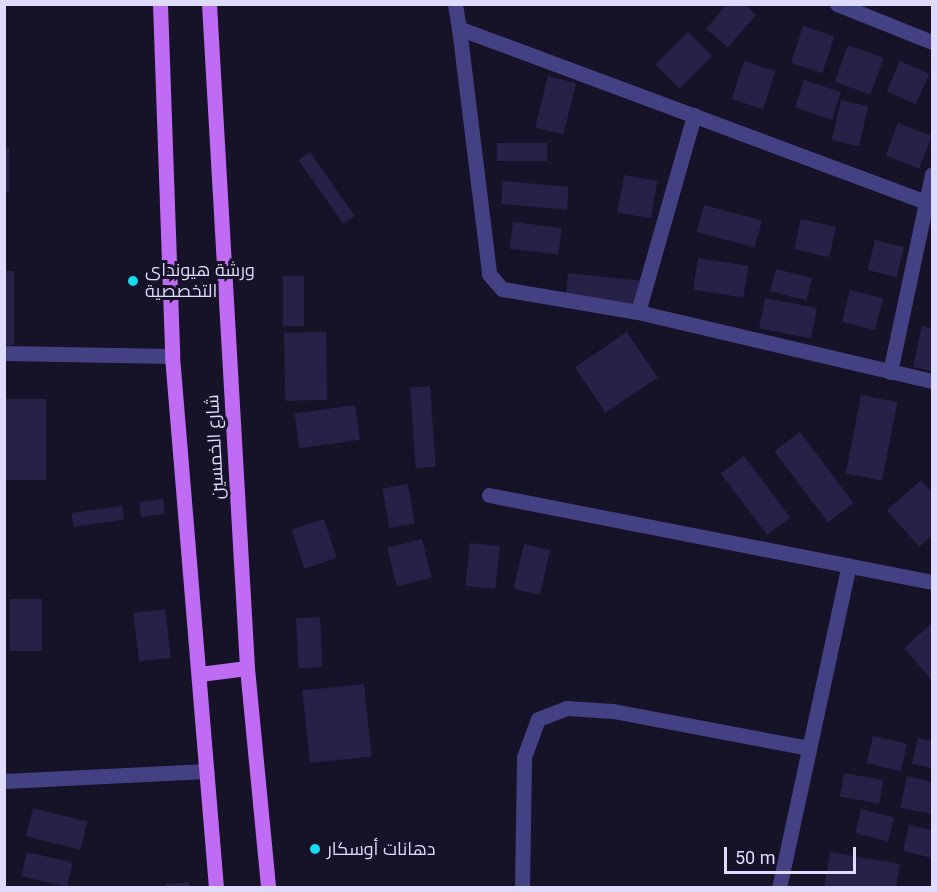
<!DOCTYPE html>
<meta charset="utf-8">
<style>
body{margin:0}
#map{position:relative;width:937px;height:892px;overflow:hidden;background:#161227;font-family:Roboto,Cairo,sans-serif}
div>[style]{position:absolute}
.building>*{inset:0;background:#272047;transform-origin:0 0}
.street>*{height:15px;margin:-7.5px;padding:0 7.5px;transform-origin:7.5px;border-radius:7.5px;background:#434183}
.primary>*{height:15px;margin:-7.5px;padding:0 7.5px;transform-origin:7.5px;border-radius:7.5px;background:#bf6bf3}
.dots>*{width:16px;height:16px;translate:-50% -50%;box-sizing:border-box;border:3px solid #161227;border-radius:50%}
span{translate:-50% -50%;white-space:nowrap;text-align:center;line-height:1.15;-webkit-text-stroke:6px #161227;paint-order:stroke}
.poi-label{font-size:18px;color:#dfdbfc}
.left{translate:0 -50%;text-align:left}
.street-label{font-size:18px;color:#dfdbfc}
.frame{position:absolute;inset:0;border:6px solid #dfdbfc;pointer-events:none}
.scale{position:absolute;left:724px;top:847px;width:132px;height:27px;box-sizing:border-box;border:3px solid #dfdbfc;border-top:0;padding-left:8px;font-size:18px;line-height:21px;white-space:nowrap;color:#dfdbfc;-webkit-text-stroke:4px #161227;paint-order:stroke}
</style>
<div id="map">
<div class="building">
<i style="clip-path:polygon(727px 4px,744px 4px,756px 15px,728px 47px,706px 29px)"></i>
<i style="left:803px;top:26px;width:33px;height:39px;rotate:18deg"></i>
<i style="left:688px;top:32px;width:34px;height:46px;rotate:45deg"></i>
<i style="left:848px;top:45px;width:38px;height:39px;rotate:20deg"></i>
<i style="left:744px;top:61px;width:33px;height:40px;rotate:18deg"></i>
<i style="left:900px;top:61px;width:32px;height:33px;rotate:24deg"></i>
<i style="left:548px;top:76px;width:29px;height:53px;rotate:14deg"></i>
<i style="left:804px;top:80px;width:39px;height:29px;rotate:18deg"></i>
<i style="left:841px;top:100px;width:28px;height:41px;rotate:13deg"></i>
<i style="left:898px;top:123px;width:36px;height:35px;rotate:21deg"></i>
<i style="left:497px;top:143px;width:50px;height:18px"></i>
<i style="left:4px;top:148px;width:5px;height:44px"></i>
<i style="left:310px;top:152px;width:78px;height:14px;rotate:55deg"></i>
<i style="left:624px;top:175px;width:34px;height:38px;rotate:10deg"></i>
<i style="left:503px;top:181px;width:66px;height:23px;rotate:5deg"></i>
<i style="left:704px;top:205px;width:60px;height:28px;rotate:15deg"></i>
<i style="left:801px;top:219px;width:36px;height:31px;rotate:13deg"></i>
<i style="left:513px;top:222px;width:49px;height:27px;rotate:7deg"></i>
<i style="left:875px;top:240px;width:30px;height:31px;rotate:14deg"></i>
<i style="left:698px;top:258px;width:51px;height:32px;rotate:9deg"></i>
<i style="left:776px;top:269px;width:37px;height:23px;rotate:14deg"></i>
<i style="left:4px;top:271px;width:10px;height:74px"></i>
<i style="left:568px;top:273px;width:72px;height:24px;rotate:6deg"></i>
<i style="left:283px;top:276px;width:21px;height:50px"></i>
<i style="left:850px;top:290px;width:34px;height:33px;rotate:14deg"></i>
<i style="left:765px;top:298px;width:53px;height:31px;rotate:11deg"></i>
<i style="clip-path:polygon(922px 326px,932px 328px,932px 371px,913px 367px)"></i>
<i style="left:326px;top:332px;width:68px;height:42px;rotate:89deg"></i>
<i style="left:627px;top:332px;width:55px;height:63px;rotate:56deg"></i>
<i style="left:430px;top:386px;width:81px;height:20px;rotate:86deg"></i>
<i style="left:861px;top:395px;width:37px;height:80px;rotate:11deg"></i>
<i style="left:5px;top:399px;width:41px;height:81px"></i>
<i style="left:355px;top:405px;width:35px;height:61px;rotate:82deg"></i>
<i style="left:800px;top:432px;width:89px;height:32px;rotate:53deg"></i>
<i style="left:744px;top:456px;width:77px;height:29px;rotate:53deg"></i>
<i style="clip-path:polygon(921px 480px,932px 493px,932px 535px,919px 547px,887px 510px)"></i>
<i style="left:408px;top:484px;width:40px;height:26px;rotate:80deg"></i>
<i style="left:163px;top:499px;width:15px;height:24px;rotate:82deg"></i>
<i style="left:122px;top:506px;width:14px;height:51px;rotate:82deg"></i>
<i style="left:324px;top:519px;width:41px;height:34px;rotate:72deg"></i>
<i style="left:422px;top:539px;width:40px;height:36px;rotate:76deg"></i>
<i style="left:470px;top:543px;width:30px;height:43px;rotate:6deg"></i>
<i style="left:524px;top:544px;width:27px;height:46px;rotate:13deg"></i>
<i style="left:42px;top:599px;width:52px;height:32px;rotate:90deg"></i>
<i style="left:165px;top:609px;width:49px;height:32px;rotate:83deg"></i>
<i style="left:320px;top:617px;width:50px;height:24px;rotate:87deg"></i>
<i style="clip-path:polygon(932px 623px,932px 681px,904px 648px)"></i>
<i style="left:364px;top:684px;width:73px;height:62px;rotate:84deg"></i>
<i style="left:873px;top:736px;width:35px;height:28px;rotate:13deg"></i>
<i style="clip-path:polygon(918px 738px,932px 741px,932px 768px,912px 764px)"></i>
<i style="left:844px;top:773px;width:40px;height:24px;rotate:10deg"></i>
<i style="clip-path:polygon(907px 776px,932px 782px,932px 814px,900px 808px)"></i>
<i style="left:33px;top:808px;width:56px;height:29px;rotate:14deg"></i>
<i style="left:861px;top:809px;width:34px;height:25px;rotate:14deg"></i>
<i style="clip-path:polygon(909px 825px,932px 830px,932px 858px,903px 851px)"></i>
<i style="left:27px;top:852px;width:47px;height:25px;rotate:13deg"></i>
<i style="clip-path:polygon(830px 852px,900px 864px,896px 888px,824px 888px)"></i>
<i style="clip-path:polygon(189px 882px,190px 888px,166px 888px,166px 884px)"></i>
</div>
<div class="street">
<i style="left:455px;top:4px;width:24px;rotate:81deg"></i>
<i style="left:837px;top:4px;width:102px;rotate:21.8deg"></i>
<i style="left:926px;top:202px;width:498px;rotate:-159.6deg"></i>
<i style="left:459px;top:28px;width:248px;rotate:83deg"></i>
<i style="left:489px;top:274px;width:20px;rotate:49deg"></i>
<i style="left:502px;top:289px;width:138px;rotate:9.6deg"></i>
<i style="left:638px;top:312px;width:302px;rotate:13.2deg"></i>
<i style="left:638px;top:312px;width:205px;rotate:-74.1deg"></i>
<i style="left:4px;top:353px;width:168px;rotate:1deg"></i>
<i style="left:890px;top:372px;width:202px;rotate:-78deg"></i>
<i style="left:489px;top:495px;width:451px;rotate:11.1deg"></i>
<i style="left:4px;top:781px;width:203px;rotate:-2.8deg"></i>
<i style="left:522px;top:888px;width:131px;rotate:-89.1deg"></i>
<i style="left:524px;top:757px;width:40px;rotate:-69.8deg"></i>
<i style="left:538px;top:719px;width:30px;rotate:-21deg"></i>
<i style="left:566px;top:708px;width:47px;rotate:3.7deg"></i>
<i style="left:613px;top:711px;width:199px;rotate:10.7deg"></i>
<i style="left:779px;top:888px;width:330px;rotate:-77.8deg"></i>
</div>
<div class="primary">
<i style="left:160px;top:4px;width:352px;rotate:88deg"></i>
<i style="left:172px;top:356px;width:534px;rotate:85.27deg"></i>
<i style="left:209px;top:4px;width:665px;rotate:86.72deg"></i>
<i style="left:247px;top:668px;width:221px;rotate:84.5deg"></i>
<i style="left:200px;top:674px;width:47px;rotate:-7.3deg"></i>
</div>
<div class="dots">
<i style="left:133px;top:281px;background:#17d9ed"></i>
<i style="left:315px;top:849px;background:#17d9ed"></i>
</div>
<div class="poi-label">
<span class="left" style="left:145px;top:281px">ورشة هيونداي<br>التخصصية</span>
<span class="left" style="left:327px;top:849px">دهانات أوسكار</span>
</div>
<div class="street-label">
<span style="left:215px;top:447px;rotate:-93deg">شارع الخمسين</span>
</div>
<div class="frame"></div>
<div class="scale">50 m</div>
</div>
